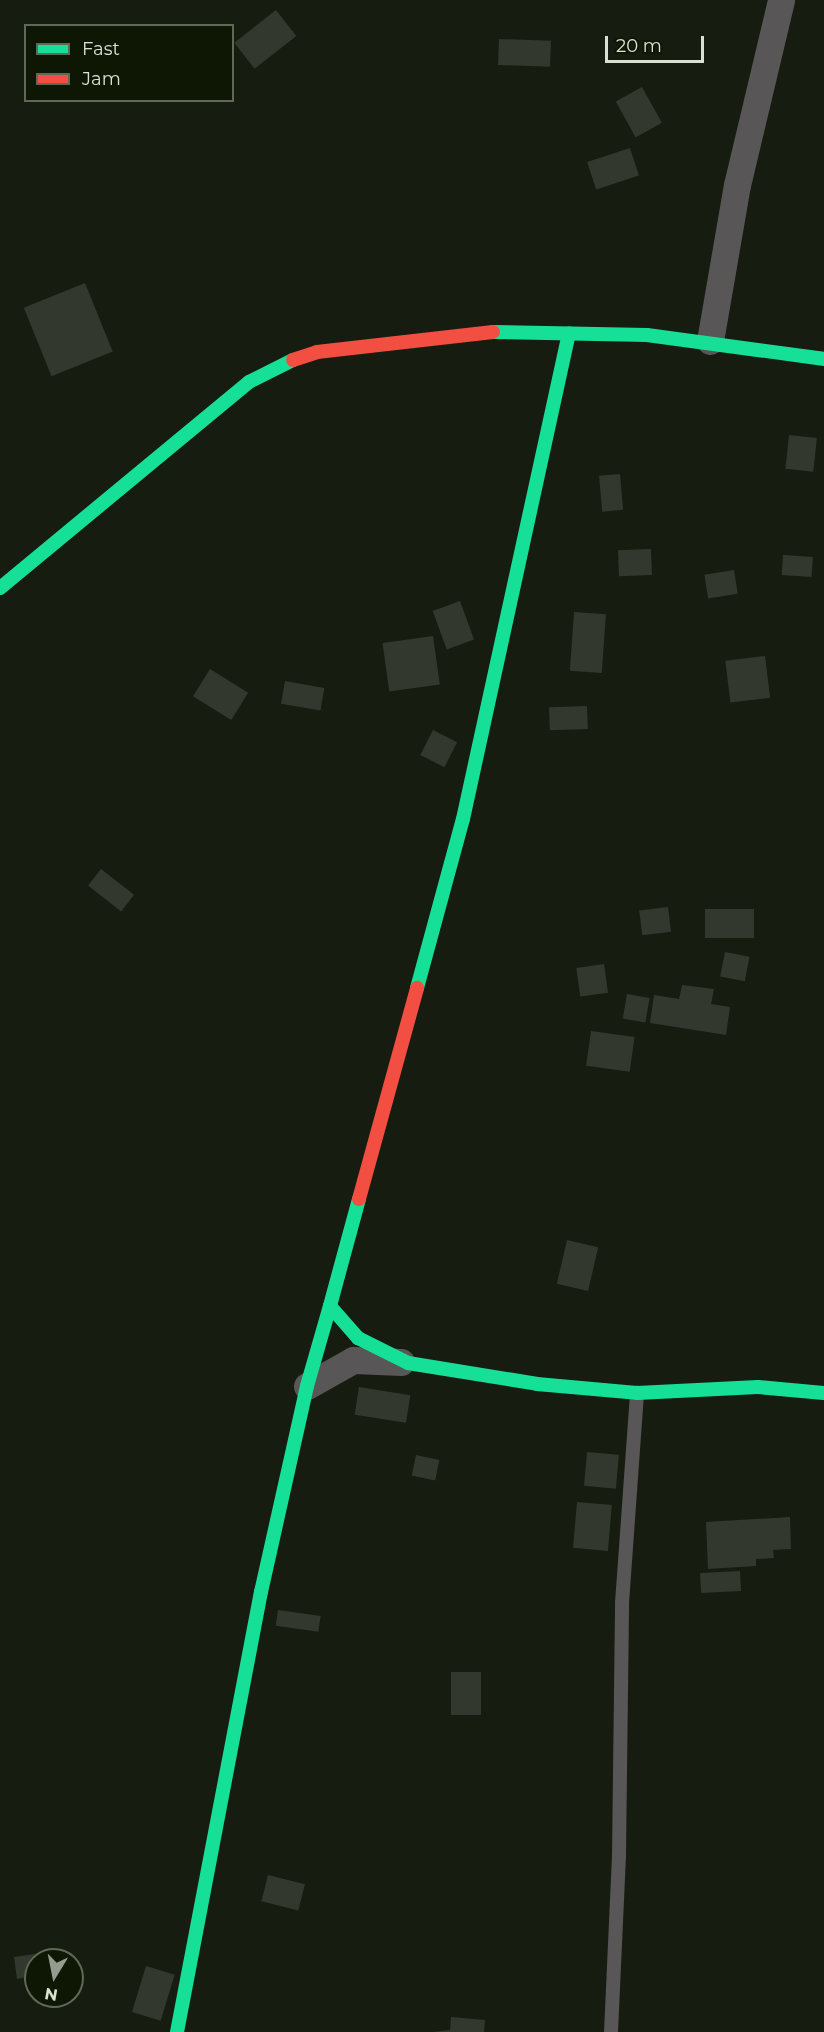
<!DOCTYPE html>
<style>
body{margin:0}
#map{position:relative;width:824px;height:2032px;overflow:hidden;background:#161c10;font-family:Montserrat,sans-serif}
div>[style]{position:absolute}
.building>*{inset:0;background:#33382e;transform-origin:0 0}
.lane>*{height:14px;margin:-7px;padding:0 7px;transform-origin:7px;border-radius:7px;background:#585656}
.street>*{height:27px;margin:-13.5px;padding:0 13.5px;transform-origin:13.5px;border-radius:13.5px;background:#585656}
.fast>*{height:14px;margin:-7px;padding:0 7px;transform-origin:7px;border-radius:7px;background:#16e098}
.jam>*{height:14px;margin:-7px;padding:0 7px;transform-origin:7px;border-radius:7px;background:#f24e42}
span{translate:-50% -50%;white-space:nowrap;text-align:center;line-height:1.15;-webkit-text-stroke:4.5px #0e1704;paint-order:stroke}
.legend{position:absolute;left:24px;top:24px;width:210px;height:78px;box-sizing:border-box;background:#0e1704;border:2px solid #606857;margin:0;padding:8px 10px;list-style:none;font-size:18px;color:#dae1d3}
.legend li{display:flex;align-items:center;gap:12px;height:30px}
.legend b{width:30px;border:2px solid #606857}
.north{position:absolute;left:24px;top:1948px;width:60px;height:60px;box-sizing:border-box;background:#0e1704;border:2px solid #606857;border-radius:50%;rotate:190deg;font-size:16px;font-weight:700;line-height:24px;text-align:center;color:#dae1d3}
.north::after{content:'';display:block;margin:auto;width:21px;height:27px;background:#959c8f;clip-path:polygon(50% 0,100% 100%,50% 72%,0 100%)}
.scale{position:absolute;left:605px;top:36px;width:99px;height:27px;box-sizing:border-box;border:3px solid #dae1d3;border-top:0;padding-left:8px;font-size:18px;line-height:21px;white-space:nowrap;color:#dae1d3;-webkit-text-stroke:4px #0e1704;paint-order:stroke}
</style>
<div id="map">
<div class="building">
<i style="left:276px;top:10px;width:33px;height:53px;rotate:52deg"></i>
<i style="left:499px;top:39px;width:52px;height:26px;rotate:2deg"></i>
<i style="left:642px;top:87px;width:41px;height:30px;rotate:61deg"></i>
<i style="left:630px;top:148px;width:29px;height:45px;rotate:72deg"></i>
<i style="left:85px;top:283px;width:74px;height:66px;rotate:68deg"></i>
<i style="left:789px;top:435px;width:28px;height:34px;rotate:6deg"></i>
<i style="left:620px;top:474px;width:36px;height:21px;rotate:85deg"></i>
<i style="left:651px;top:549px;width:26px;height:33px;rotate:88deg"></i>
<i style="left:783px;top:555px;width:30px;height:20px;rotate:4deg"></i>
<i style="left:734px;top:570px;width:24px;height:30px;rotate:81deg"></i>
<i style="left:460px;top:601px;width:41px;height:29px;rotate:70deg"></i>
<i style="left:574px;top:612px;width:32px;height:59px;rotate:4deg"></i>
<i style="left:433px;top:636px;width:49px;height:51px;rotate:82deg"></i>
<i style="left:765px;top:656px;width:42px;height:40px;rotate:83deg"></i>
<i style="left:210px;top:669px;width:45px;height:32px;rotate:32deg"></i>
<i style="left:285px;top:681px;width:40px;height:23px;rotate:10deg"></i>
<i style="left:587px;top:706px;width:23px;height:38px;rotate:88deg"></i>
<i style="left:433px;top:730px;width:27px;height:28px;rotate:27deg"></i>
<i style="left:101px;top:869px;width:42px;height:21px;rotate:38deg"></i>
<i style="left:668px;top:907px;width:25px;height:29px;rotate:83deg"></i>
<i style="left:705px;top:909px;width:49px;height:29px"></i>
<i style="left:725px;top:952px;width:25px;height:25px;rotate:11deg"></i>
<i style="left:604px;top:964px;width:29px;height:28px;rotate:82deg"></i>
<i style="clip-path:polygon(682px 985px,714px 989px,711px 1004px,730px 1007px,726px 1035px,650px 1023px,654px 995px,679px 999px)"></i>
<i style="left:627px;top:994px;width:23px;height:25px;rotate:10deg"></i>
<i style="left:591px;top:1031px;width:44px;height:35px;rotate:8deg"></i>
<i style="left:567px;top:1240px;width:32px;height:45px;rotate:13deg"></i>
<i style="left:359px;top:1387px;width:52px;height:28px;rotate:9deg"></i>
<i style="left:587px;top:1452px;width:32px;height:34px;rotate:5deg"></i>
<i style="left:416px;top:1455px;width:24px;height:21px;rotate:12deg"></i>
<i style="left:577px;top:1502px;width:35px;height:46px;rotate:5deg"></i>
<i style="clip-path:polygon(790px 1517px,791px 1549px,773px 1550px,774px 1558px,756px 1559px,756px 1566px,708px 1569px,706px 1522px)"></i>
<i style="left:740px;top:1571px;width:20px;height:40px;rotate:87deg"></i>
<i style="left:278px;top:1610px;width:43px;height:16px;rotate:8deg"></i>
<i style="left:451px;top:1672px;width:30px;height:43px"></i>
<i style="left:268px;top:1875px;width:38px;height:27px;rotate:14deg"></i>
<i style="clip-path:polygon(48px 1952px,50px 1960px,36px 1960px,36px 1975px,17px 1979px,14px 1957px)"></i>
<i style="left:146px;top:1966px;width:30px;height:48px;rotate:17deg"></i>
<i style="clip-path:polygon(451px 2017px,485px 2020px,484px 2032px,433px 2032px,450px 2030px)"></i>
</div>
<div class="lane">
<i style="left:611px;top:2032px;width:177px;rotate:-87.4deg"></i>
<i style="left:619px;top:1855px;width:252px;rotate:-89.3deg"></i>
<i style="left:622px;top:1603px;width:211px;rotate:-85.9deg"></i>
</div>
<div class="street">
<i style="left:710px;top:341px;width:158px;rotate:-80.2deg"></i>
<i style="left:737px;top:185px;width:190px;rotate:-76.6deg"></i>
<i style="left:307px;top:1386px;width:53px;rotate:-29.5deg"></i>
<i style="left:353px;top:1360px;width:48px;rotate:2.4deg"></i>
</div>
<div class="fast">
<i style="left:493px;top:332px;width:154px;rotate:1.1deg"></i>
<i style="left:647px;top:335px;width:179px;rotate:7.7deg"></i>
<i style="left:0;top:588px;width:323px;rotate:-39.6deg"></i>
<i style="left:249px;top:382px;width:49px;rotate:-26.6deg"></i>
<i style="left:417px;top:988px;width:175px;rotate:-74.8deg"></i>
<i style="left:463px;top:819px;width:497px;rotate:-77.7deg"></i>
<i style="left:359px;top:1199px;width:111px;rotate:105.2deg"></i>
<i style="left:330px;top:1306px;width:43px;rotate:48.8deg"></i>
<i style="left:358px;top:1338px;width:56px;rotate:26.6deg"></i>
<i style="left:408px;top:1363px;width:131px;rotate:9.2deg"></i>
<i style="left:537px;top:1384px;width:100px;rotate:5.1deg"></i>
<i style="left:637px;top:1393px;width:121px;rotate:-2.8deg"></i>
<i style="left:758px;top:1387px;width:66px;rotate:5.2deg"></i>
<i style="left:177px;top:2032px;width:448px;rotate:-79.2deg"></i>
<i style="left:261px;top:1592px;width:211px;rotate:-77.4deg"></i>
<i style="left:307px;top:1386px;width:83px;rotate:-74deg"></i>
</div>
<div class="jam">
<i style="left:293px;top:360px;width:25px;rotate:-18deg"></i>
<i style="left:317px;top:352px;width:177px;rotate:-6.5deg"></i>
<i style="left:359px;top:1199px;width:219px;rotate:-74.6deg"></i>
</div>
<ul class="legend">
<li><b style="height:8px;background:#16e098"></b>Fast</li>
<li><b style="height:8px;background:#f24e42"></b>Jam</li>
</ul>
<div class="north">N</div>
<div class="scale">20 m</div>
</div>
